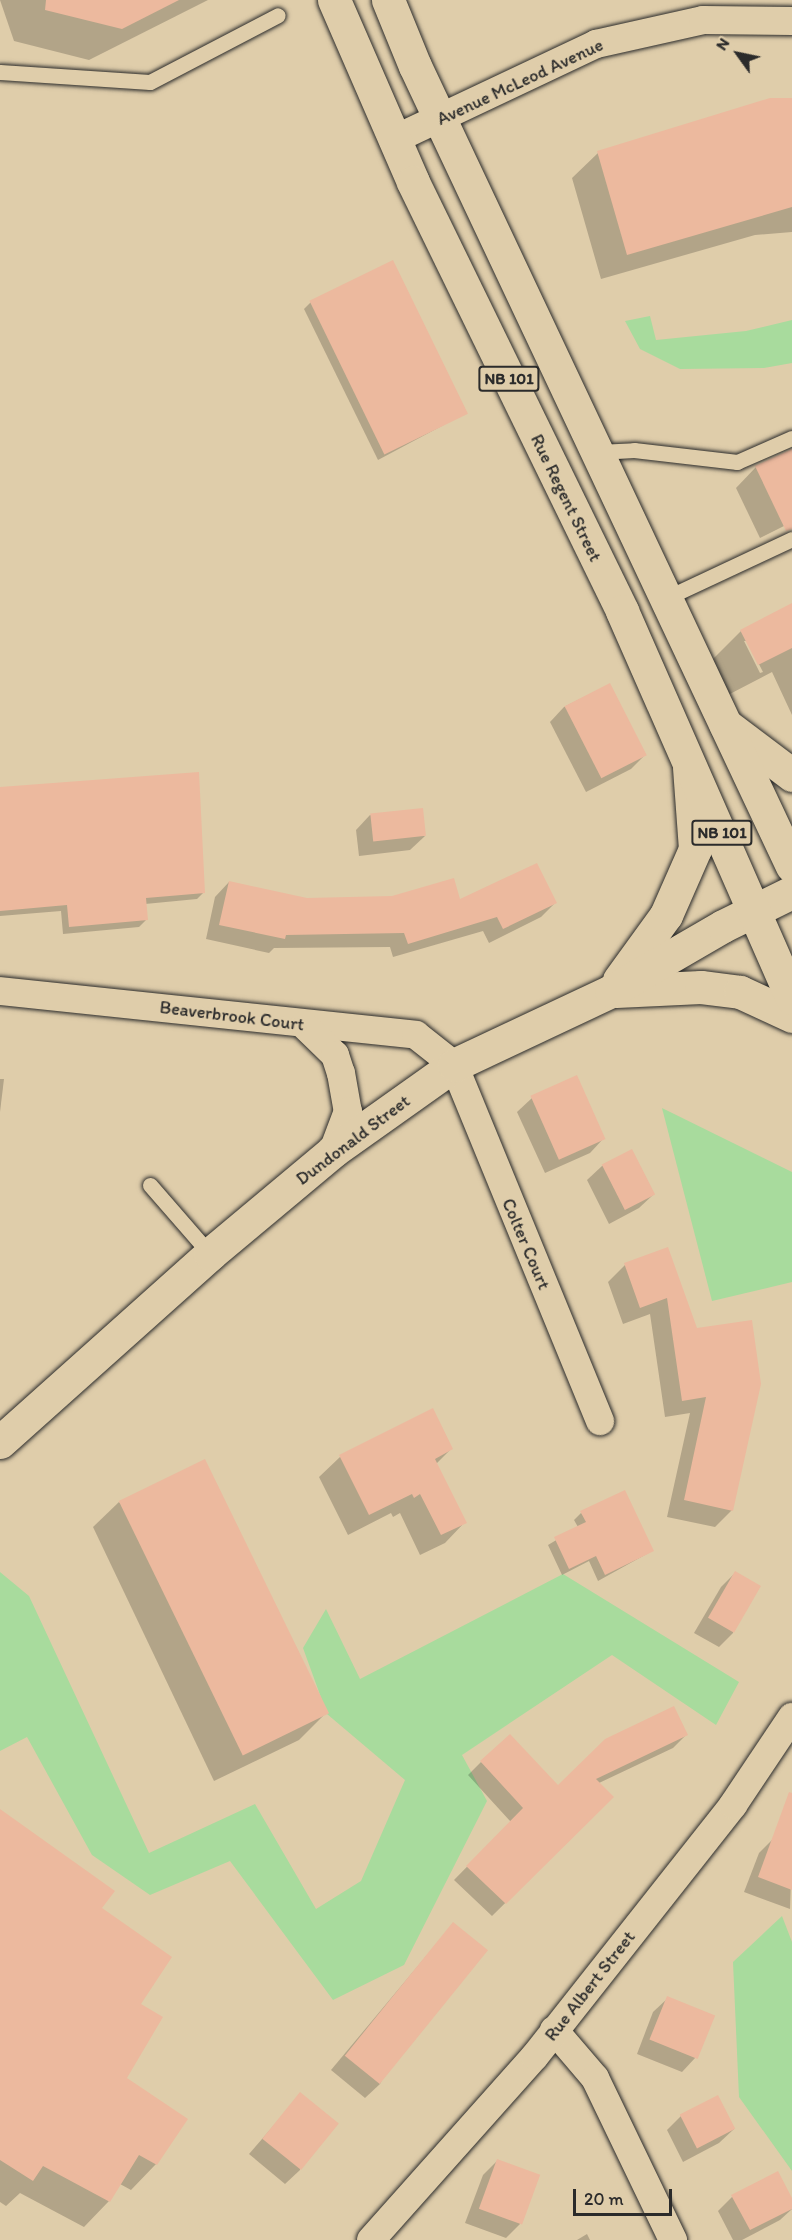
<!DOCTYPE html>
<style>
body{margin:0}
#map{position:relative;width:792px;height:2240px;overflow:hidden;background:#dfcdaa;font-family:Itim,sans-serif}
div>[style]{position:absolute}
.green>*{inset:0;background:#a8db9d}
.shadow>*{inset:0;background:#0003}
.building>*{inset:0;background:#ecb99e;transform-origin:0 0}
.roads{filter:drop-shadow(0 0 2px #2b2b2b) drop-shadow(0 0 2px #2b2b2b)}
.lane>*{height:15px;margin:-7.5px;padding:0 7.5px;transform-origin:7.5px;border-radius:7.5px;background:#dfcdaa}
.street>*{height:28px;margin:-14px;padding:0 14px;transform-origin:14px;border-radius:14px;background:#dfcdaa}
.secondary>*{height:33px;margin:-16.5px;padding:0 16.5px;transform-origin:16.5px;border-radius:16.5px;background:#dfcdaa}
.primary>*{height:33px;margin:-16.5px;padding:0 16.5px;transform-origin:16.5px;border-radius:16.5px;background:#dfcdaa}
span{translate:-50% -50%;white-space:nowrap;text-align:center;line-height:1.15;-webkit-text-stroke:4.5px #dfcdaa;paint-order:stroke}
.shield-label span{padding:2px 4px;background:#dfcdaa;border:2px solid;border-radius:4px;-webkit-text-stroke-width:0}
.shield-label{font-size:16px;color:#2b2b2b;font-weight:700}
.street-label{font-size:18px;color:#2b2b2b}
.north{position:absolute;left:708px;top:24px;width:60px;height:60px;-webkit-text-stroke:4px #dfcdaa;paint-order:stroke;rotate:303deg;font-size:16px;font-weight:700;line-height:24px;text-align:center;color:#2b2b2b}
.north::after{content:'';display:block;margin:auto;width:21px;height:27px;background:#2b2b2b;clip-path:polygon(50% 0,100% 100%,50% 72%,0 100%)}
.scale{position:absolute;left:573px;top:2189px;width:99px;height:27px;box-sizing:border-box;border:3px solid #2b2b2b;border-top:0;padding-left:8px;font-size:18px;line-height:21px;white-space:nowrap;color:#2b2b2b;-webkit-text-stroke:4px #dfcdaa;paint-order:stroke}
</style>
<div id="map">
<div class="green">
<i style="clip-path:polygon(650px 316px,656px 340px,746px 331px,792px 320px,792px 363px,764px 368px,680px 369px,640px 349px,625px 321px)"></i>
<i style="clip-path:polygon(662px 1108px,792px 1172px,792px 1282px,712px 1301px)"></i>
<i style="clip-path:polygon(0 1572px,29px 1596px,149px 1853px,255px 1804px,316px 1909px,361px 1881px,405px 1780px,327px 1714px,303px 1648px,326px 1609px,360px 1679px,563px 1574px,739px 1682px,716px 1725px,612px 1655px,462px 1755px,487px 1801px,404px 1965px,333px 2000px,230px 1861px,150px 1895px,92px 1855px,27px 1737px,0 1751px)"></i>
<i style="clip-path:polygon(782px 1916px,792px 1942px,792px 2171px,739px 2097px,733px 1962px)"></i>
</div>
<div class="shadow">
<i style="clip-path:polygon(0 0,208px 0,89px 60px,14px 41px)"></i>
<i style="clip-path:polygon(792px 99px,792px 232px,755px 235px,601px 279px,572px 178px,598px 153px)"></i>
<i style="clip-path:polygon(311px 302px,466px 413px,378px 460px,304px 309px)"></i>
<i style="clip-path:polygon(792px 450px,792px 522px,760px 538px,736px 488px,756px 467px)"></i>
<i style="clip-path:polygon(evenodd,792px 605px,792px 715px,772px 672px,726px 696px,710px 662px,741px 631px,792px 605px,744px 641px,747px 641px,763px 672px,760px 673px,744px 641px)"></i>
<i style="clip-path:polygon(609px 685px,645px 755px,631px 769px,586px 792px,550px 722px,564px 707px)"></i>
<i style="clip-path:polygon(0 789px,204px 892px,197px 899px,145px 904px,146px 920px,139px 927px,63px 934px,61px 911px,0 916px)"></i>
<i style="clip-path:polygon(370px 815px,425px 836px,410px 850px,359px 856px,356px 830px)"></i>
<i style="clip-path:polygon(229px 882px,307px 900px,555px 903px,541px 917px,489px 943px,483px 931px,393px 957px,390px 947px,274px 948px,269px 953px,206px 939px,215px 897px)"></i>
<i style="clip-path:polygon(0 1079px,4px 1079px,0 1112px)"></i>
<i style="clip-path:polygon(532px 1098px,604px 1138px,590px 1153px,545px 1173px,517px 1112px)"></i>
<i style="clip-path:polygon(632px 1151px,654px 1194px,639px 1208px,609px 1224px,587px 1180px,602px 1166px)"></i>
<i style="clip-path:polygon(667px 1249px,696px 1330px,732px 1510px,715px 1527px,667px 1517px,690px 1413px,665px 1417px,650px 1314px,623px 1324px,608px 1282px,625px 1265px)"></i>
<i style="clip-path:polygon(432px 1410px,451px 1449px,436px 1464px,465px 1522px,445px 1543px,420px 1555px,400px 1513px,393px 1517px,391px 1513px,348px 1535px,319px 1477px,340px 1457px)"></i>
<i style="clip-path:polygon(119px 1502px,325px 1714px,299px 1740px,214px 1781px,93px 1527px)"></i>
<i style="clip-path:polygon(581px 1513px,652px 1551px,598px 1581px,589px 1561px,562px 1575px,548px 1545px,578px 1527px,574px 1520px)"></i>
<i style="clip-path:polygon(735px 1573px,733px 1633px,719px 1647px,694px 1633px,721px 1587px)"></i>
<i style="clip-path:polygon(686px 1735px,673px 1748px,599px 1783px,612px 1797px,492px 1916px,454px 1880px,511px 1822px,468px 1775px,481px 1762px,558px 1787px)"></i>
<i style="clip-path:polygon(0 1817px,99px 1908px,139px 2004px,125px 2078px,156px 2164px,131px 2190px,120px 2184px,109px 2201px,84px 2227px,20px 2193px,6px 2206px,0 2202px)"></i>
<i style="clip-path:polygon(773px 1839px,792px 1846px,790px 1909px,744px 1892px,759px 1853px)"></i>
<i style="clip-path:polygon(453px 1924px,380px 2084px,365px 2098px,331px 2070px)"></i>
<i style="clip-path:polygon(668px 1998px,696px 2057px,682px 2072px,637px 2054px,653px 2012px)"></i>
<i style="clip-path:polygon(301px 2094px,300px 2170px,285px 2184px,249px 2154px)"></i>
<i style="clip-path:polygon(681px 2116px,734px 2129px,719px 2143px,683px 2162px,667px 2130px)"></i>
<i style="clip-path:polygon(497px 2161px,520px 2224px,506px 2238px,465px 2223px,483px 2175px)"></i>
<i style="clip-path:polygon(732px 2197px,792px 2201px,792px 2209px,780px 2220px,742px 2240px,733px 2240px,718px 2211px)"></i>
<i style="clip-path:polygon(587px 2234px,590px 2240px,577px 2240px)"></i>
</div>
<div class="building">
<i style="clip-path:polygon(46px 0,179px 0,122px 29px,45px 10px)"></i>
<i style="clip-path:polygon(770px 98px,792px 98px,792px 207px,627px 255px,597px 151px)"></i>
<i style="left:393px;top:260px;width:171px;height:93px;rotate:64deg"></i>
<i style="clip-path:polygon(792px 449px,792px 529px,786px 531px,755px 466px)"></i>
<i style="clip-path:polygon(792px 603px,792px 648px,758px 665px,740px 630px)"></i>
<i style="left:610px;top:683px;width:81px;height:51px;rotate:63deg"></i>
<i style="clip-path:polygon(199px 772px,205px 893px,146px 898px,148px 920px,69px 927px,67px 905px,0 911px,0 787px)"></i>
<i style="left:423px;top:808px;width:28px;height:53px;rotate:84deg"></i>
<i style="clip-path:polygon(537px 863px,557px 903px,503px 929px,497px 917px,408px 944px,404px 933px,286px 935px,285px 939px,219px 925px,229px 881px,307px 898px,392px 896px,454px 878px,460px 899px)"></i>
<i style="left:577px;top:1075px;width:70px;height:51px;rotate:66deg"></i>
<i style="left:632px;top:1149px;width:51px;height:34px;rotate:63deg"></i>
<i style="clip-path:polygon(668px 1247px,697px 1328px,752px 1320px,761px 1384px,733px 1511px,684px 1500px,706px 1397px,682px 1401px,667px 1298px,640px 1308px,624px 1263px)"></i>
<i style="clip-path:polygon(433px 1408px,453px 1449px,435px 1459px,467px 1523px,441px 1535px,420px 1494px,414px 1498px,412px 1494px,369px 1515px,339px 1455px)"></i>
<i style="left:205px;top:1459px;width:283px;height:96px;rotate:64deg"></i>
<i style="clip-path:polygon(625px 1490px,654px 1551px,605px 1575px,596px 1556px,569px 1569px,554px 1537px,586px 1522px,580px 1511px)"></i>
<i style="left:735px;top:1571px;width:30px;height:54px;rotate:30deg"></i>
<i style="clip-path:polygon(674px 1706px,688px 1735px,596px 1779px,614px 1797px,506px 1904px,466px 1866px,523px 1808px,480px 1761px,510px 1734px,558px 1785px,605px 1739px)"></i>
<i style="clip-path:polygon(789px 1792px,792px 1793px,792px 1890px,758px 1877px)"></i>
<i style="clip-path:polygon(0 1809px,115px 1891px,102px 1908px,172px 1957px,141px 2004px,163px 2017px,127px 2078px,188px 2119px,157px 2165px,139px 2155px,110px 2202px,43px 2166px,33px 2181px,0 2160px)"></i>
<i style="left:453px;top:1922px;width:45px;height:172px;rotate:39deg"></i>
<i style="left:667px;top:1996px;width:52px;height:47px;rotate:22deg"></i>
<i style="left:300px;top:2092px;width:50px;height:60px;rotate:39deg"></i>
<i style="left:718px;top:2095px;width:38px;height:43px;rotate:63deg"></i>
<i style="left:497px;top:2159px;width:46px;height:53px;rotate:20deg"></i>
<i style="clip-path:polygon(778px 2171px,792px 2198px,792px 2209px,750px 2230px,731px 2195px)"></i>
</div>
<div class="roads">
<div class="lane">
<i style="left:0;top:72px;width:150px;rotate:3.8deg"></i>
<i style="left:150px;top:82px;width:144px;rotate:-27.6deg"></i>
<i style="left:598px;top:452px;width:36px;rotate:-3deg"></i>
<i style="left:634px;top:450px;width:104px;rotate:6.6deg"></i>
<i style="left:737px;top:462px;width:60px;rotate:-23.6deg"></i>
<i style="left:666px;top:598px;width:139px;rotate:-25.1deg"></i>
<i style="left:150px;top:1185px;width:91px;rotate:49deg"></i>
</div>
<div class="street">
<i style="left:393px;top:140px;width:225px;rotate:-25.3deg"></i>
<i style="left:596px;top:44px;width:110px;rotate:-12.6deg"></i>
<i style="left:703px;top:20px;width:89px;rotate:0.6deg"></i>
<i style="left:0;top:991px;width:418px;rotate:6deg"></i>
<i style="left:416px;top:1035px;width:48px;rotate:38.3deg"></i>
<i style="left:454px;top:1065px;width:385px;rotate:67.7deg"></i>
<i style="left:304px;top:1025px;width:43px;rotate:44.1deg"></i>
<i style="left:335px;top:1055px;width:19px;rotate:72deg"></i>
<i style="left:341px;top:1073px;width:39px;rotate:80deg"></i>
<i style="left:348px;top:1111px;width:43px;rotate:110.6deg"></i>
<i style="left:554px;top:2030px;width:63px;rotate:49.5deg"></i>
<i style="left:595px;top:2078px;width:180px;rotate:64.3deg"></i>
<i style="left:371px;top:2240px;width:246px;rotate:-48.3deg"></i>
<i style="left:535px;top:2056px;width:320px;rotate:-51.7deg"></i>
<i style="left:733px;top:1805px;width:106px;rotate:-56.2deg"></i>
</div>
<div class="secondary">
<i style="left:726px;top:725px;width:83px;rotate:37.1deg"></i>
<i style="left:619px;top:980px;width:80px;rotate:-54.1deg"></i>
<i style="left:666px;top:915px;width:72px;rotate:-66.3deg"></i>
<i style="left:695px;top:849px;width:81px;rotate:-94.2deg"></i>
<i style="left:616px;top:991px;width:85px;rotate:-2.7deg"></i>
<i style="left:701px;top:987px;width:39px;rotate:7deg"></i>
<i style="left:740px;top:992px;width:57px;rotate:24.8deg"></i>
<i style="left:0;top:1442px;width:282px;rotate:-41.8deg"></i>
<i style="left:210px;top:1254px;width:160px;rotate:-39.9deg"></i>
<i style="left:333px;top:1151px;width:148px;rotate:-35.4deg"></i>
<i style="left:454px;top:1065px;width:174px;rotate:-25.2deg"></i>
<i style="left:611px;top:991px;width:129px;rotate:-30.1deg"></i>
<i style="left:723px;top:926px;width:77px;rotate:-26.2deg"></i>
</div>
<div class="primary">
<i style="left:334px;top:0;width:198px;rotate:66.5deg"></i>
<i style="left:413px;top:182px;width:477px;rotate:64deg"></i>
<i style="left:622px;top:611px;width:423px;rotate:66.3deg"></i>
<i style="left:388px;top:0;width:71px;rotate:67.8deg"></i>
<i style="left:415px;top:66px;width:884px;rotate:64.77deg"></i>
</div>
</div>
<div class="shield-label">
<span style="left:509px;top:379px">NB 101</span>
<span style="left:722px;top:833px">NB 101</span>
</div>
<div class="street-label">
<span style="left:520px;top:82px;rotate:-25deg">Avenue McLeod Avenue</span>
<span style="left:566px;top:498px;rotate:64deg">Rue Regent Street</span>
<span style="left:232px;top:1016px;rotate:7deg">Beaverbrook Court</span>
<span style="left:353px;top:1140px;rotate:-37deg">Dundonald Street</span>
<span style="left:526px;top:1244px;rotate:67deg">Colter Court</span>
<span style="left:590px;top:1986px;rotate:-52deg">Rue Albert Street</span>
</div>
<div class="north">N</div>
<div class="scale">20 m</div>
</div>
